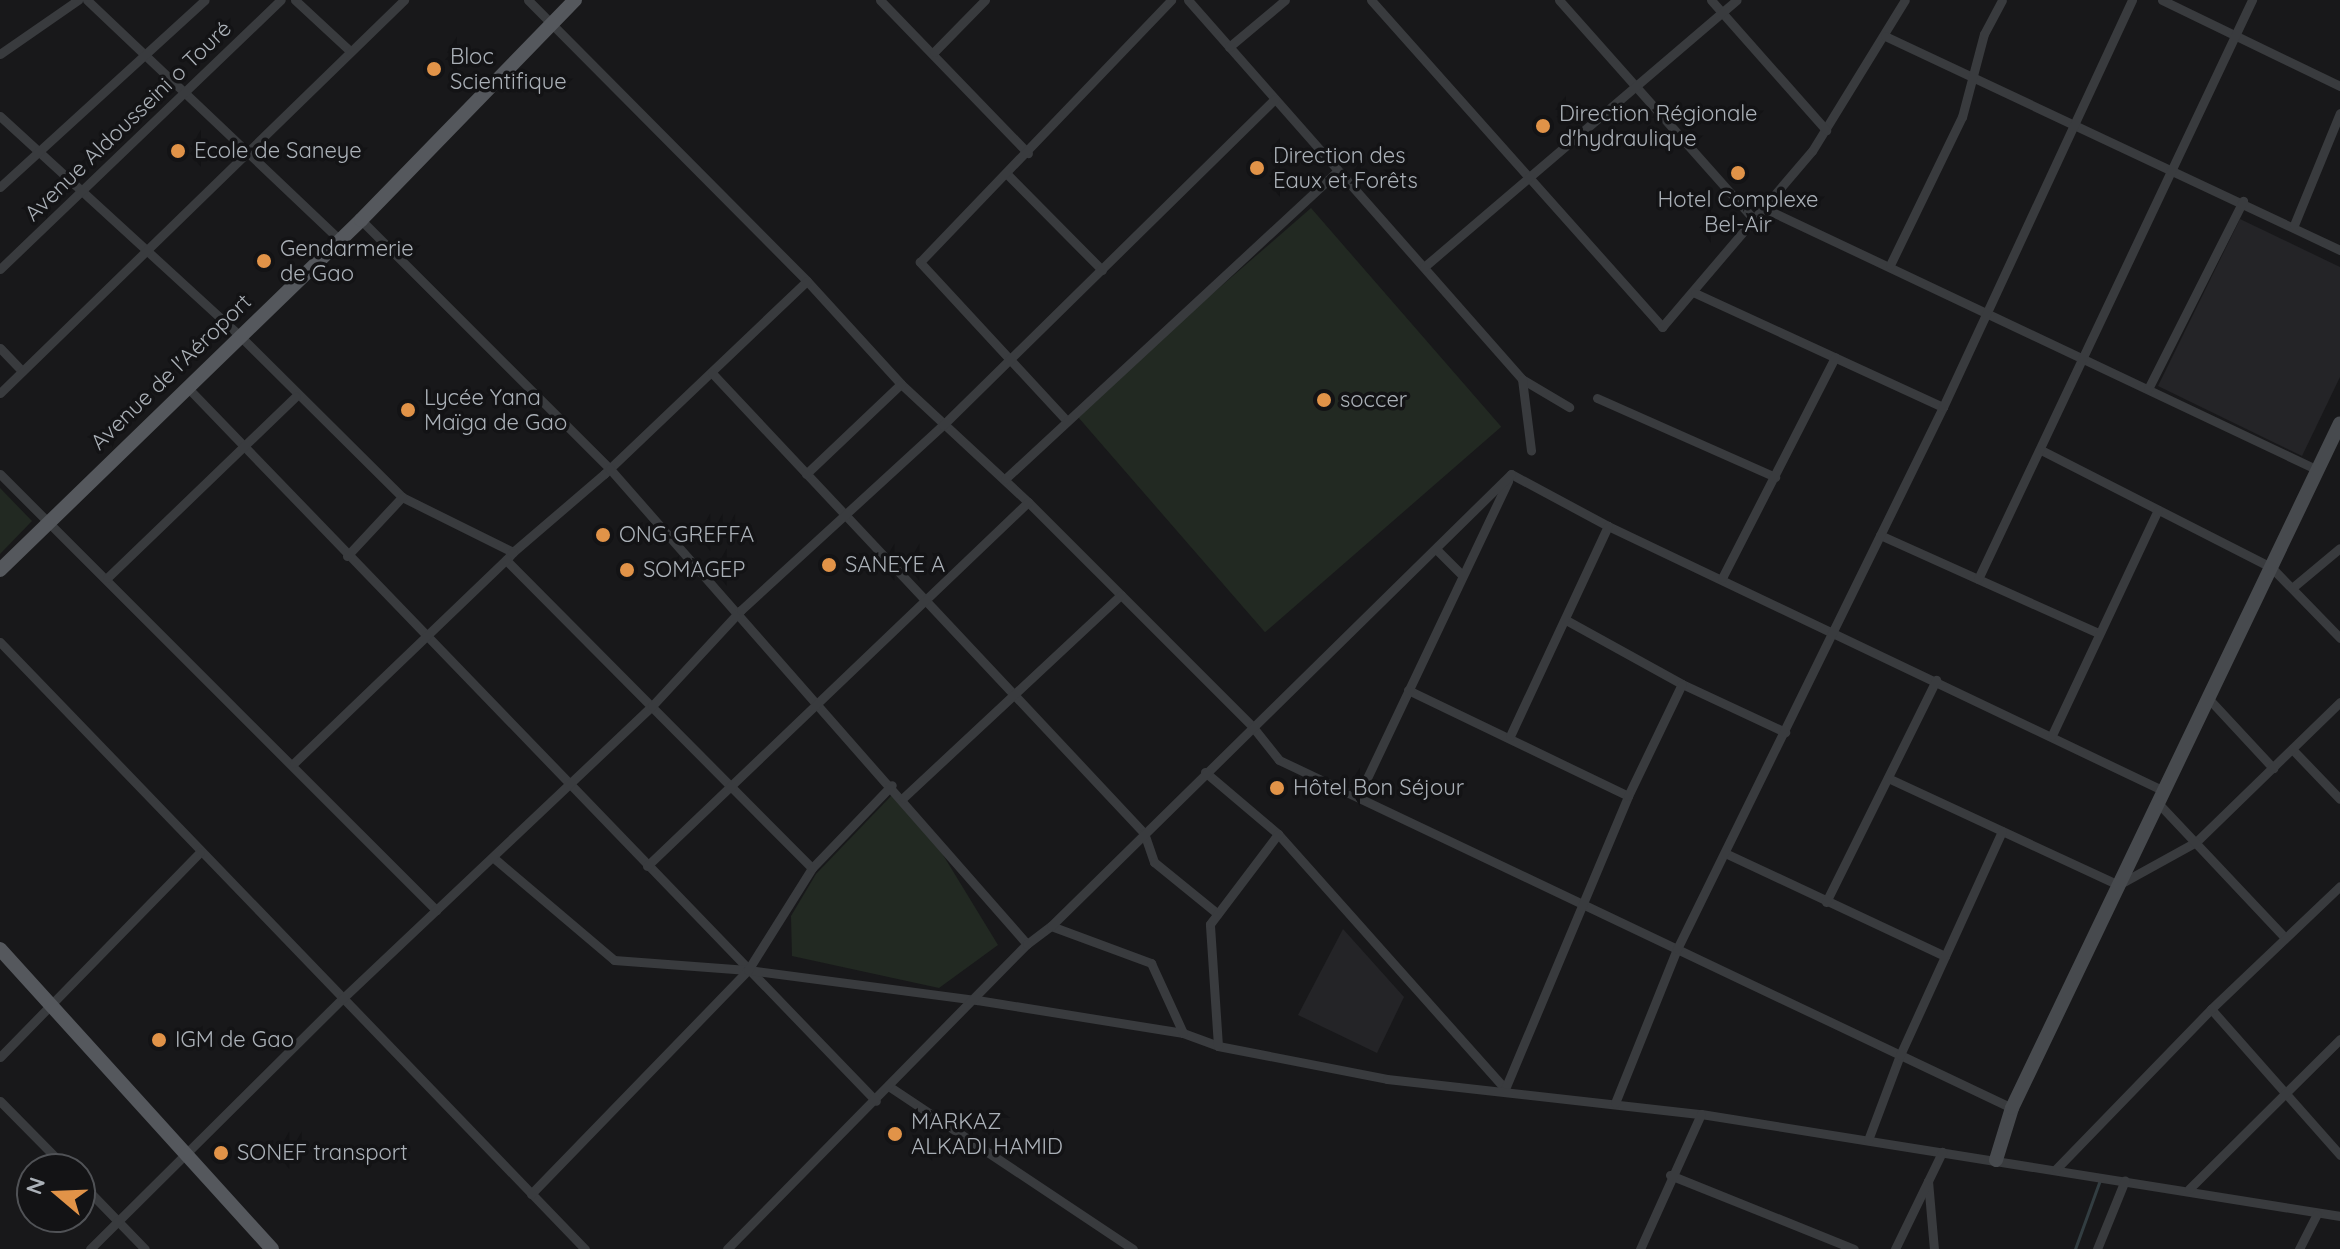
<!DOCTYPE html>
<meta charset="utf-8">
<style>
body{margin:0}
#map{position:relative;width:2340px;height:1249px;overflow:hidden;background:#18181a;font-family:Quicksand,sans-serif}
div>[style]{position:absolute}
.built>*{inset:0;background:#242427}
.green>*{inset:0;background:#222922;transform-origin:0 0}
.stream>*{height:3px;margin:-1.5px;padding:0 1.5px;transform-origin:1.5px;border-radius:1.5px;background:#323d41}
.street>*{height:9px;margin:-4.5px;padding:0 4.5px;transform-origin:4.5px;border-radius:4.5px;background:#393b3e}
.secondary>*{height:14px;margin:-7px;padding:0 7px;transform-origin:7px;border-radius:7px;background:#474a4e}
.primary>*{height:14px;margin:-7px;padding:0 7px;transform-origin:7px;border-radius:7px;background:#55585d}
.dots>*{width:22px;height:22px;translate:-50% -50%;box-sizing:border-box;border:4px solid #131315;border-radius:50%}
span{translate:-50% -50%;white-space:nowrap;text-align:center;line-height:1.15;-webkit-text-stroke:7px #131315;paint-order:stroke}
.poi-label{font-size:22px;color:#abb1b8}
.left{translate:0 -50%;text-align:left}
.street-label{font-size:22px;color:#abb1b8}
.north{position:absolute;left:16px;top:1153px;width:80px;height:80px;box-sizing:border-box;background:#131315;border:2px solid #505256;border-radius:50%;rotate:289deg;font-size:22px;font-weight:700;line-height:32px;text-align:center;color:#abb1b8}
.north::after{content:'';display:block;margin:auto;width:28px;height:36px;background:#e19348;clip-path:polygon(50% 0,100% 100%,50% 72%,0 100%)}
</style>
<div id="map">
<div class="built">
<i style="clip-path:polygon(2240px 219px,2340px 267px,2340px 377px,2302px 456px,2158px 386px)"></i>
<i style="clip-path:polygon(1343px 929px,1404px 997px,1377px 1053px,1298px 1015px)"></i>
</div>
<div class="green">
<i style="left:1311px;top:208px;width:290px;height:313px;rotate:49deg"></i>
<i style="clip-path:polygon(0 488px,32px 521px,0 554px)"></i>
<i style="clip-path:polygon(892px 795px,940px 850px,998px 945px,939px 988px,792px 956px,791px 916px,816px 874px)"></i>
</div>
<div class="stream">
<i style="left:2075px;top:1249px;width:73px;rotate:-70.1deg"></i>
</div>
<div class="street">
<i style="left:87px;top:0;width:349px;rotate:43.5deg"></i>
<i style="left:295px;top:0;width:75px;rotate:42.8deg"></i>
<i style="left:528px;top:0;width:396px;rotate:45.2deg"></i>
<i style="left:807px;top:281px;width:139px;rotate:47.6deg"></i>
<i style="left:901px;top:384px;width:173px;rotate:42.9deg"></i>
<i style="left:1028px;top:502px;width:317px;rotate:45deg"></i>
<i style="left:1252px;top:726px;width:43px;rotate:51.5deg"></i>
<i style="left:1279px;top:760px;width:811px;rotate:25.4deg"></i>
<i style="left:880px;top:0;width:213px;rotate:46deg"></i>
<i style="left:1188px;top:0;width:505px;rotate:48.61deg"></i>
<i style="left:1522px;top:379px;width:55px;rotate:30.8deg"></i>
<i style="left:1371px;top:0;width:438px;rotate:48.3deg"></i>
<i style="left:1662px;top:327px;width:231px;rotate:-49.6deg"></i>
<i style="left:1812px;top:151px;width:177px;rotate:-58.4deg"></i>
<i style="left:1559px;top:0;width:295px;rotate:48.4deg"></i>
<i style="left:1711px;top:0;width:174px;rotate:48.5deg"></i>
<i style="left:2162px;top:0;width:198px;rotate:25.8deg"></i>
<i style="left:1885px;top:36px;width:503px;rotate:25.19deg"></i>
<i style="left:1229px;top:47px;width:73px;rotate:-40deg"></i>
<i style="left:934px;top:52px;width:73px;rotate:-45.6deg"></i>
<i style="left:0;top:54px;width:95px;rotate:-34.7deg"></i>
<i style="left:0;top:116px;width:326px;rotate:42.5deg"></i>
<i style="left:240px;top:336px;width:228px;rotate:44.8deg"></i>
<i style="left:402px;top:497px;width:124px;rotate:26.4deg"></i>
<i style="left:513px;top:552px;width:120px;rotate:-40.6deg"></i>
<i style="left:604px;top:474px;width:280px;rotate:-43.6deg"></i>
<i style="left:1007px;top:174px;width:135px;rotate:45.3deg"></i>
<i style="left:0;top:187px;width:277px;rotate:-42.4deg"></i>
<i style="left:1766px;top:209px;width:611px;rotate:25.31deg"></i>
<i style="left:361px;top:220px;width:352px;rotate:45deg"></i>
<i style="left:610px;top:469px;width:632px;rotate:48.72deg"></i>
<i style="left:2294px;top:225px;width:121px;rotate:-67.7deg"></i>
<i style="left:1890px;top:265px;width:165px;rotate:-64.1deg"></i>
<i style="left:1962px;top:117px;width:86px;rotate:-75.2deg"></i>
<i style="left:1984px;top:34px;width:38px;rotate:-62deg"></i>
<i style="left:1424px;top:267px;width:411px;rotate:-40.5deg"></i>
<i style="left:0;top:269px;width:389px;rotate:-43.8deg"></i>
<i style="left:1695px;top:293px;width:273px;rotate:24.7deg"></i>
<i style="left:0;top:348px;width:32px;rotate:46deg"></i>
<i style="left:712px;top:373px;width:631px;rotate:46.8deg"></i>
<i style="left:1144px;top:833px;width:31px;rotate:71deg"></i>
<i style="left:1154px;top:862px;width:82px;rotate:39.1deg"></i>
<i style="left:1522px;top:379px;width:72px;rotate:82.8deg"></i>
<i style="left:187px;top:387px;width:992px;rotate:46.02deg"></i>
<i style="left:2148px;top:389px;width:211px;rotate:-63.2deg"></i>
<i style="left:0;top:393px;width:564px;rotate:-44.21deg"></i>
<i style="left:1597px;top:398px;width:195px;rotate:23.9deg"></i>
<i style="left:1067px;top:421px;width:217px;rotate:-132.8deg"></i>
<i style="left:920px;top:262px;width:363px;rotate:-46.2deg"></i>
<i style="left:2041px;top:450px;width:258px;rotate:27deg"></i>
<i style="left:2271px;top:567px;width:99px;rotate:45.8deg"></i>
<i style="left:0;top:474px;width:617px;rotate:45deg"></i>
<i style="left:806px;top:474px;width:131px;rotate:-43.5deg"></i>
<i style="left:1511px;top:474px;width:110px;rotate:28.2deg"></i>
<i style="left:1608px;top:526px;width:616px;rotate:25.48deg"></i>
<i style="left:1005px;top:479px;width:452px;rotate:-42.8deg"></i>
<i style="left:1880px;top:535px;width:239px;rotate:24.2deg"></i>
<i style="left:1437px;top:550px;width:35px;rotate:45deg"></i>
<i style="left:513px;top:552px;width:11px;rotate:131deg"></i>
<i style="left:506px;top:560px;width:434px;rotate:45.2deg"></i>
<i style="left:347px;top:556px;width:81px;rotate:-47deg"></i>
<i style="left:107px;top:578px;width:262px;rotate:-43.9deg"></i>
<i style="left:1722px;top:578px;width:248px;rotate:-62.9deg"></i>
<i style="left:1978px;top:579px;width:641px;rotate:-64.68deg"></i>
<i style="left:2292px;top:588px;width:62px;rotate:-39.8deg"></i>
<i style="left:1566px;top:620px;width:132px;rotate:28.9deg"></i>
<i style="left:1682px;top:684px;width:114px;rotate:25deg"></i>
<i style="left:0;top:642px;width:843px;rotate:46.06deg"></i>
<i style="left:1408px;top:690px;width:244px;rotate:25.7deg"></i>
<i style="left:2208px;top:698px;width:96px;rotate:47.1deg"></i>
<i style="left:2052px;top:735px;width:249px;rotate:-64.8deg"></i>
<i style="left:1510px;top:736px;width:232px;rotate:-65deg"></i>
<i style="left:2292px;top:749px;width:69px;rotate:46.2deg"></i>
<i style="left:294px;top:763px;width:294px;rotate:-43.8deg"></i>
<i style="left:1205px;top:772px;width:96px;rotate:40.3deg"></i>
<i style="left:1278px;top:834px;width:341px;rotate:48.3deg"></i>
<i style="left:1505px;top:1089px;width:318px;rotate:-67.2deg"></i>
<i style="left:1628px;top:796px;width:124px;rotate:-64.3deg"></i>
<i style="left:1888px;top:778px;width:254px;rotate:24.9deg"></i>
<i style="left:2118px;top:885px;width:89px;rotate:-28.9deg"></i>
<i style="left:2196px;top:842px;width:201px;rotate:-44.2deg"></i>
<i style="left:1358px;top:797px;width:350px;rotate:-64.6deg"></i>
<i style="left:903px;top:798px;width:298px;rotate:-43deg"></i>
<i style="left:2158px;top:803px;width:185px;rotate:46.7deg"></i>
<i style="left:1725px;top:853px;width:243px;rotate:25.1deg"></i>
<i style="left:495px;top:859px;width:156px;rotate:40.3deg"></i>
<i style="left:614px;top:960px;width:134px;rotate:4.3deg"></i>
<i style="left:748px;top:970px;width:231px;rotate:7.5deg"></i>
<i style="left:977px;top:1000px;width:209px;rotate:9.1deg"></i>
<i style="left:1183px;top:1033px;width:37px;rotate:20deg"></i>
<i style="left:1218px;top:1046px;width:172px;rotate:11deg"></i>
<i style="left:1387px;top:1079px;width:316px;rotate:6.4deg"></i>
<i style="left:1701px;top:1114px;width:647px;rotate:9.07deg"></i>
<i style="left:647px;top:866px;width:527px;rotate:-43.69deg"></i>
<i style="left:1826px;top:902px;width:248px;rotate:-63.6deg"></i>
<i style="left:1051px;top:926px;width:107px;rotate:20.3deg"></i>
<i style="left:1151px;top:963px;width:77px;rotate:65.4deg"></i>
<i style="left:2211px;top:1009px;width:195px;rotate:48.5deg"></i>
<i style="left:1218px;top:1046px;width:122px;rotate:-93.8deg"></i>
<i style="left:1210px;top:924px;width:113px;rotate:-52.9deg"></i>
<i style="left:0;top:1057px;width:286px;rotate:-45.7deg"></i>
<i style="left:890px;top:1087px;width:292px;rotate:33.7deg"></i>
<i style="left:0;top:1101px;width:95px;rotate:45.4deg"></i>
<i style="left:1615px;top:1103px;width:166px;rotate:-68.1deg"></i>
<i style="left:1677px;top:949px;width:604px;rotate:-63.86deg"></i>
<i style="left:1943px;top:407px;width:449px;rotate:-65.1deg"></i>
<i style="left:1868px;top:1140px;width:91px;rotate:-69.4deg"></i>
<i style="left:1900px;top:1055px;width:246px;rotate:-65.5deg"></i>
<i style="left:2056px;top:1169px;width:223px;rotate:-45.9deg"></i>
<i style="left:2211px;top:1009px;width:178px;rotate:-43.6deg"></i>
<i style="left:1670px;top:1175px;width:198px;rotate:21.9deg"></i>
<i style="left:1928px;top:1181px;width:68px;rotate:85deg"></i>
<i style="left:80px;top:1182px;width:93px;rotate:45.9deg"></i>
<i style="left:2189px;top:1189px;width:213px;rotate:-44.8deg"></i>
<i style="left:531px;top:1194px;width:312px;rotate:-45.9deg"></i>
<i style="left:748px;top:970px;width:120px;rotate:-57.9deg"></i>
<i style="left:812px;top:868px;width:115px;rotate:-46.1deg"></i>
<i style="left:90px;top:1249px;width:355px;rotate:-44.8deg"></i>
<i style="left:342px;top:999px;width:427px;rotate:-43.4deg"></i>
<i style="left:652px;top:706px;width:131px;rotate:-47.2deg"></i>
<i style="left:741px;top:610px;width:274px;rotate:-42.5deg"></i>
<i style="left:943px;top:425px;width:465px;rotate:-44.5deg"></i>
<i style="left:727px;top:1249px;width:428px;rotate:-45.5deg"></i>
<i style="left:1027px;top:944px;width:30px;rotate:-37deg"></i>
<i style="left:1051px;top:926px;width:645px;rotate:-44.5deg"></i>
<i style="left:1640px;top:1249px;width:148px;rotate:-65.7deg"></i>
<i style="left:1895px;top:1249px;width:108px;rotate:-64.1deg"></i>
<i style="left:2097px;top:1249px;width:74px;rotate:-67.9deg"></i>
<i style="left:2299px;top:1249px;width:39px;rotate:-63deg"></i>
</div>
<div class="secondary">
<i style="left:1996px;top:1160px;width:54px;rotate:-72.9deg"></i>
<i style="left:2012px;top:1108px;width:759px;rotate:-64.41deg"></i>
</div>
<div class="primary">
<i style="left:0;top:570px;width:503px;rotate:-44.11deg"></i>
<i style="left:361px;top:220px;width:307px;rotate:-45.8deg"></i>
<i style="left:0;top:949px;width:405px;rotate:47.8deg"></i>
</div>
<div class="dots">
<i style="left:434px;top:69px;background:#e19348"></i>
<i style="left:1543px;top:126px;background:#e19348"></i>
<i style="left:178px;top:151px;background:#e19348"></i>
<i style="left:1257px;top:168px;background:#e19348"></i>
<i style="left:1738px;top:173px;background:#e19348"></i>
<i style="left:264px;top:261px;background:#e19348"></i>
<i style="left:1324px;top:400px;background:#e19348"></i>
<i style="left:408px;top:410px;background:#e19348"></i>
<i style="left:603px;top:535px;background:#e19348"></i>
<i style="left:829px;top:565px;background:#e19348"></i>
<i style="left:627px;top:570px;background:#e19348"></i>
<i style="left:1277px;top:788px;background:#e19348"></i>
<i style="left:159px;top:1040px;background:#e19348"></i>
<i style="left:895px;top:1134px;background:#e19348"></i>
<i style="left:221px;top:1153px;background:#e19348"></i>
</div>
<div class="poi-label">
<span class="left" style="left:450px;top:69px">Bloc<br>Scientifique</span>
<span class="left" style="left:1559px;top:126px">Direction Régionale<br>d'hydraulique</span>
<span class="left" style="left:194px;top:151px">Ecole de Saneye</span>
<span class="left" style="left:1273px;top:168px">Direction des<br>Eaux et Forêts</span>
<span style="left:1738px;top:212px">Hotel Complexe<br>Bel-Air</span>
<span class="left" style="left:280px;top:261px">Gendarmerie<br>de Gao</span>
<span class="left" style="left:424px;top:410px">Lycée Yana<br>Maïga de Gao</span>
<span class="left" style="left:1340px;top:400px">soccer</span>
<span class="left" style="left:619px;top:535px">ONG GREFFA</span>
<span class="left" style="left:845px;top:565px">SANEYE A</span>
<span class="left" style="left:643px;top:570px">SOMAGEP</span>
<span class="left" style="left:1293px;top:788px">Hôtel Bon Séjour</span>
<span class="left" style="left:175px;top:1040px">IGM de Gao</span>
<span class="left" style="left:911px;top:1134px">MARKAZ<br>ALKADI HAMID</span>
<span class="left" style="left:237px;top:1153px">SONEF transport</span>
</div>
<div class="street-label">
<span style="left:128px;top:121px;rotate:-44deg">Avenue Aldousseini o Touré</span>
<span style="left:171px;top:372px;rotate:-44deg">Avenue de l'Aéroport</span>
</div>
<div class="north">N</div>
</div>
